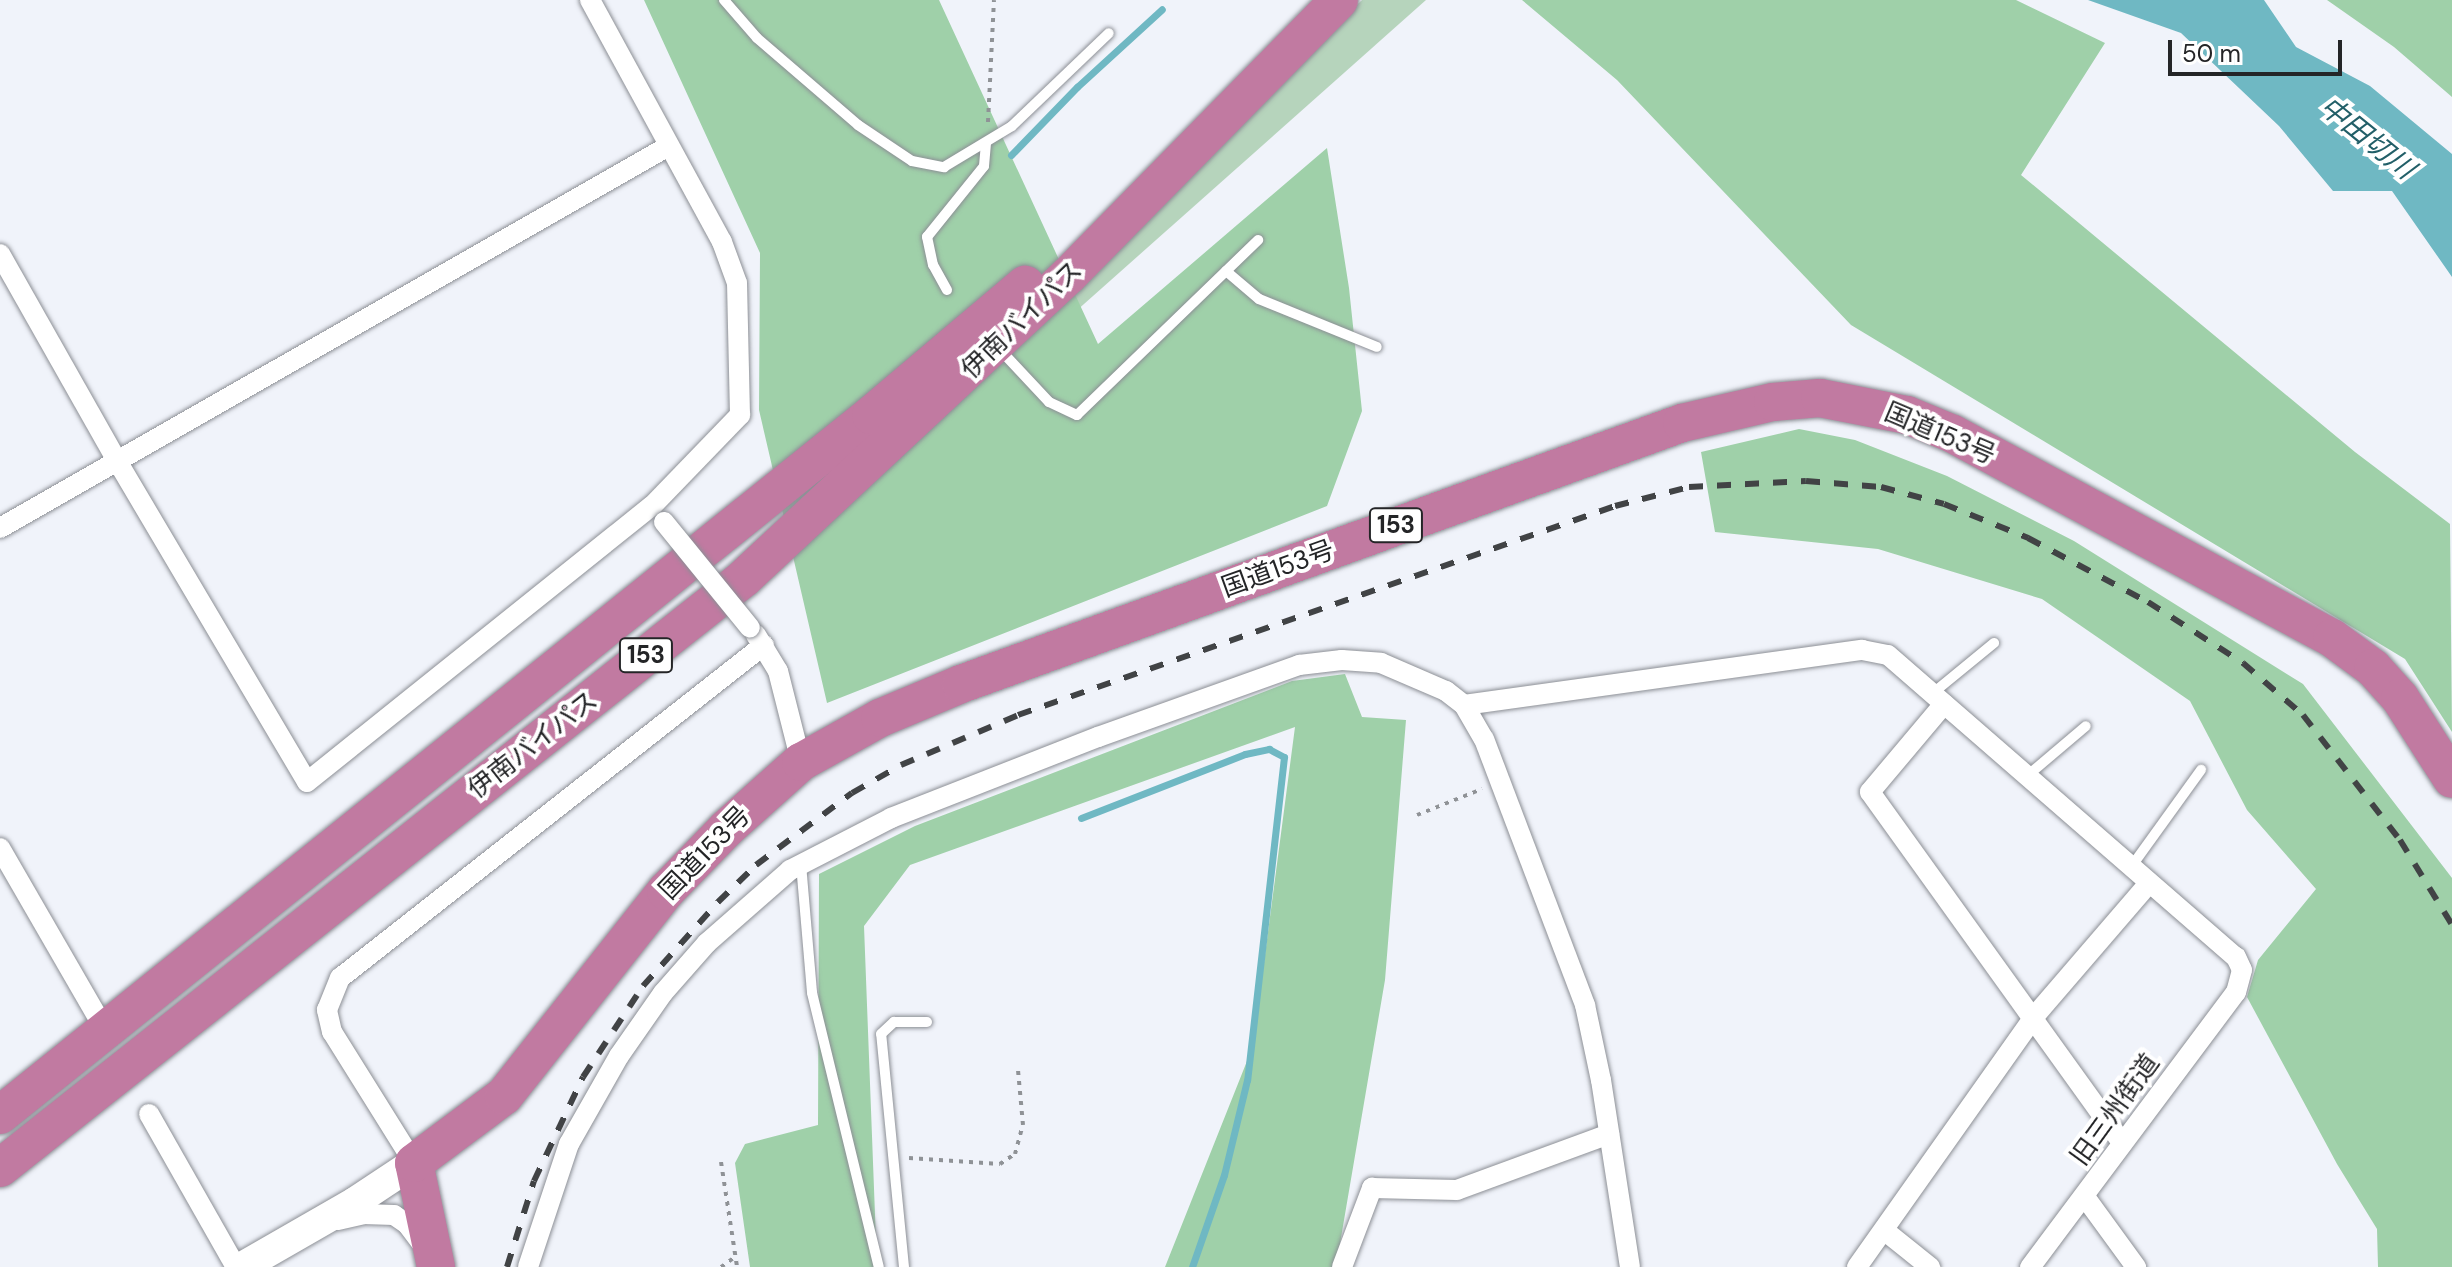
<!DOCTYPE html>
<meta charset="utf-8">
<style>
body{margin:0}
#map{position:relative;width:2452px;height:1267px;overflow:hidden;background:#f0f3fa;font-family:"DM Sans","Noto Sans JP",sans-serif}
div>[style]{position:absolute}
.green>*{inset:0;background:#b6d4bc}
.forest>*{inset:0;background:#9fd0a9}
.water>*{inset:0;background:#6fb8c3}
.stream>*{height:7px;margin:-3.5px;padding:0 3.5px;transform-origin:3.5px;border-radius:3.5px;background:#6fb8c3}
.path>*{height:4px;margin-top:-2px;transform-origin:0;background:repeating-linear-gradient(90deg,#8f9296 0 4px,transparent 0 10px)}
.roads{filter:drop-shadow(0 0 2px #8c8f95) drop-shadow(0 0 2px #8c8f95)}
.lane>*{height:10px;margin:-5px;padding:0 5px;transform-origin:5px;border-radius:5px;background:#fff}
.street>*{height:20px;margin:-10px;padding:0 10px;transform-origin:10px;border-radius:10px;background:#fff}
.secondary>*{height:30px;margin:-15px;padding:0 15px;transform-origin:15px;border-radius:15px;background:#fff}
.highway>*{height:38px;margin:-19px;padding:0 19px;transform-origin:19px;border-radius:19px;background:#c17aa1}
.rail>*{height:6px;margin-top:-3px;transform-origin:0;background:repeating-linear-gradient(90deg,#414345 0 14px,transparent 0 28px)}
.bridges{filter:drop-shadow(0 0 2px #8c8f95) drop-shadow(0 0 2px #8c8f95)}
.street-bridge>*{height:20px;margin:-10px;padding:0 10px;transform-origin:10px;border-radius:10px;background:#fff}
span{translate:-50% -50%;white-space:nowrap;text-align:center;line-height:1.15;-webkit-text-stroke:8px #fff;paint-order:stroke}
.shield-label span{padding:2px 6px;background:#fff;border:2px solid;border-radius:6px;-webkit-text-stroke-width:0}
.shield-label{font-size:24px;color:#242527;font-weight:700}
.street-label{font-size:26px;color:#242527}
.water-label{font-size:28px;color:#225f68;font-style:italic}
.scale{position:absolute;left:2168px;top:40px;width:174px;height:36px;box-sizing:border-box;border:4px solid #242527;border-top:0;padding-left:10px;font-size:24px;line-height:28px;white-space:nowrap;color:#242527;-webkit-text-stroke:6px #fff;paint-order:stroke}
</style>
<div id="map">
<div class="green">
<i style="clip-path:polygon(1362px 0,1426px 0,1066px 320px,1055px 302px)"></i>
</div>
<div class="forest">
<i style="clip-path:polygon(644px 0,939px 0,1098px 344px,1327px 148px,1349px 288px,1362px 411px,1327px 506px,827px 703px,759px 410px,760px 253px)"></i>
<i style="clip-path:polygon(1522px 0,2016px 0,2105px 43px,2021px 175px,2355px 452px,2450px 524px,2452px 732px,2405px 659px,1851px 325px,1617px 80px)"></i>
<i style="clip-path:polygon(2327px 0,2452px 0,2452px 97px,2394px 47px)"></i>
<i style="clip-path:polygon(1799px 429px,1855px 440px,1947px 476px,2074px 541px,2303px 684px,2452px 878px,2452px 1267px,2378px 1267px,2377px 1229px,2337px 1164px,2247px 997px,2258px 960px,2316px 889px,2247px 810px,2190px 701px,2042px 599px,1878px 549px,1715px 532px,1701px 452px)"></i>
<i style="clip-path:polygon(1345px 674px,1362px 717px,1406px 720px,1385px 980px,1336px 1267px,1165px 1267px,1253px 1046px,1295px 727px,910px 865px,864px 926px,877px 1267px,750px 1267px,735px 1163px,745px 1144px,818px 1125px,819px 874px,915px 826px,1292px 681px)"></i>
</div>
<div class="water">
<i style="clip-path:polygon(2088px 0,2264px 0,2296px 47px,2370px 86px,2452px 154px,2452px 277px,2392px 191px,2333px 191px,2279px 126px,2181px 33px)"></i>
</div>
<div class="stream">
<i style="left:1011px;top:155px;width:95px;rotate:-45.9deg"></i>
<i style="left:1077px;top:87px;width:115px;rotate:-42.5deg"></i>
<i style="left:1081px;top:818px;width:176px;rotate:-21.3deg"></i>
<i style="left:1245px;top:754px;width:25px;rotate:-12deg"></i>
<i style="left:1269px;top:749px;width:17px;rotate:28deg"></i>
<i style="left:1284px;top:757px;width:325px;rotate:96.5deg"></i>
<i style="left:1247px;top:1080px;width:98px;rotate:103.6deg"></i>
<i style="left:1224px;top:1175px;width:97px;rotate:109.2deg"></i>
</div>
<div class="path">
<i style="left:988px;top:122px;width:122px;rotate:-87.2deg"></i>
<i style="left:1417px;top:815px;width:70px;rotate:-21.8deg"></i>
<i style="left:909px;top:1158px;width:91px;rotate:3.8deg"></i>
<i style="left:1000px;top:1164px;width:18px;rotate:-34deg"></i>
<i style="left:1015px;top:1154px;width:30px;rotate:-75deg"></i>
<i style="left:1023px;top:1125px;width:55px;rotate:-95.2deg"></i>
<i style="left:721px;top:1162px;width:106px;rotate:81.3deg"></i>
<i style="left:721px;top:1267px;width:17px;rotate:-36deg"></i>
</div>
<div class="roads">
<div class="lane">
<i style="left:724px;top:0;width:50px;rotate:49deg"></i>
<i style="left:757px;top:38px;width:133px;rotate:40.7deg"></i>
<i style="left:858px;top:125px;width:65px;rotate:33.7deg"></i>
<i style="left:912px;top:161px;width:33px;rotate:11deg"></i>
<i style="left:944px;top:167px;width:79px;rotate:-31.1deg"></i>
<i style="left:1012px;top:126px;width:134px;rotate:-43.8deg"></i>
<i style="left:1226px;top:271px;width:43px;rotate:40.3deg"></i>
<i style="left:1259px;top:299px;width:127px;rotate:22.1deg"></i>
<i style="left:947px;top:290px;width:29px;rotate:-119deg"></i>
<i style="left:933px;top:265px;width:29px;rotate:-102deg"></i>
<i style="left:927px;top:237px;width:91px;rotate:-51.2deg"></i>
<i style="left:984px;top:166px;width:22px;rotate:-85deg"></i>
<i style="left:1006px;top:356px;width:63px;rotate:46.9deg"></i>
<i style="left:1049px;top:402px;width:31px;rotate:25deg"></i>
<i style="left:1077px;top:415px;width:252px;rotate:-44deg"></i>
<i style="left:1933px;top:693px;width:79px;rotate:-39.3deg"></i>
<i style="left:2027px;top:776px;width:77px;rotate:-40.3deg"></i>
<i style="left:801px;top:864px;width:129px;rotate:85.1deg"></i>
<i style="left:812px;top:993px;width:282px;rotate:76.3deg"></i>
<i style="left:2131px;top:867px;width:120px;rotate:-54.2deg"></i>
<i style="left:904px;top:1267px;width:234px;rotate:-95.6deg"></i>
<i style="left:881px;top:1034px;width:18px;rotate:-43deg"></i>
<i style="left:894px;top:1022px;width:33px"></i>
</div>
<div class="street">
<i style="left:0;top:254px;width:236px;rotate:60.5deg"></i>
<i style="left:116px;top:459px;width:375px;rotate:59.4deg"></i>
<i style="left:307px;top:782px;width:442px;rotate:-38.7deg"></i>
<i style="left:652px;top:506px;width:127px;rotate:-46deg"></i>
<i style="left:740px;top:415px;width:132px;rotate:-91.3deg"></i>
<i style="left:737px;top:283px;width:44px;rotate:-110.1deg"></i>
<i style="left:722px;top:242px;width:276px;rotate:-118.6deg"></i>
<i style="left:0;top:528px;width:768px;rotate:-29.74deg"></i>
<i style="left:756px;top:635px;width:42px;rotate:58.6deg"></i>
<i style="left:778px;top:671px;width:94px;rotate:75.8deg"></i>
<i style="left:1944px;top:704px;width:115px;rotate:130.1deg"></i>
<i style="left:1870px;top:792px;width:430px;rotate:54.3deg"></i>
<i style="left:1464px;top:705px;width:402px;rotate:-7.9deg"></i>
<i style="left:1862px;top:650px;width:26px;rotate:11deg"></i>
<i style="left:1888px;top:655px;width:461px;rotate:41deg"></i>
<i style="left:2236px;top:957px;width:14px;rotate:65deg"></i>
<i style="left:2242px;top:970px;width:23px;rotate:105deg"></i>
<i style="left:2236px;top:992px;width:344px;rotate:126.8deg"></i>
<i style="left:0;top:848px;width:214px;rotate:60deg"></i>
<i style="left:149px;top:1114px;width:176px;rotate:60.4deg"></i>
<i style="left:414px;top:1163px;width:155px;rotate:-122deg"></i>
<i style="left:332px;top:1032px;width:23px;rotate:-103deg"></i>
<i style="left:327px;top:1010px;width:35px;rotate:-68deg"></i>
<i style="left:340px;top:978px;width:539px;rotate:-38.15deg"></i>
<i style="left:2085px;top:1197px;width:87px;rotate:53.9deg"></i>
<i style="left:338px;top:1220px;width:26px;rotate:-13deg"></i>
<i style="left:363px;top:1214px;width:31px;rotate:2deg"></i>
<i style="left:394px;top:1215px;width:16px;rotate:35deg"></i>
<i style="left:407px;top:1224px;width:26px;rotate:53deg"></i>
<i style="left:1885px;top:1231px;width:58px;rotate:38.7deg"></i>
<i style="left:528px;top:1267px;width:130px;rotate:-71.6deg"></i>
<i style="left:569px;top:1144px;width:101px;rotate:-60.4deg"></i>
<i style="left:619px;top:1056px;width:77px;rotate:-55.1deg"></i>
<i style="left:663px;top:993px;width:67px;rotate:-48.7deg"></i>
<i style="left:707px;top:943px;width:111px;rotate:-41.3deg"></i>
<i style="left:790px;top:870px;width:114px;rotate:-27.2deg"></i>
<i style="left:891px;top:818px;width:222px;rotate:-21.4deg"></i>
<i style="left:1098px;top:737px;width:214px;rotate:-19.7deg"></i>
<i style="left:1299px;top:665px;width:43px;rotate:-6.6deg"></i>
<i style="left:1342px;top:660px;width:39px;rotate:4deg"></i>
<i style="left:1381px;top:663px;width:71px;rotate:23.3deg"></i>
<i style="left:1446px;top:691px;width:23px;rotate:38deg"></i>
<i style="left:1464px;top:705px;width:39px;rotate:60deg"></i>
<i style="left:1484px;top:739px;width:285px;rotate:69.2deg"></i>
<i style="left:1585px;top:1005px;width:77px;rotate:78deg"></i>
<i style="left:1601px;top:1080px;width:189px;rotate:81.2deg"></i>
<i style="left:1342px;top:1267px;width:85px;rotate:-69.2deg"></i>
<i style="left:1372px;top:1188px;width:85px;rotate:1.3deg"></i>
<i style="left:1457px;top:1190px;width:162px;rotate:-20.2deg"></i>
<i style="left:1857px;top:1267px;width:305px;rotate:-54.7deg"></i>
<i style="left:2033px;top:1018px;width:178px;rotate:-49.3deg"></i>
</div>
<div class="secondary">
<i style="left:242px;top:1267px;width:130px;rotate:-29.9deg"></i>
<i style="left:355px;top:1202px;width:71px;rotate:-33.5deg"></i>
</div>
<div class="highway">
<i style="left:0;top:1115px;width:1117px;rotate:-38.79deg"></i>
<i style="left:871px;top:415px;width:202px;rotate:-40.2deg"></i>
<i style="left:0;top:1168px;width:950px;rotate:-38.41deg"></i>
<i style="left:744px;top:578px;width:444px;rotate:-43deg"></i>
<i style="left:1069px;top:275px;width:385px;rotate:-45.5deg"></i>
<i style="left:436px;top:1267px;width:106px;rotate:-101.9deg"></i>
<i style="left:414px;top:1163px;width:112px;rotate:-36.7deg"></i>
<i style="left:504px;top:1096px;width:261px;rotate:-51.7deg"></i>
<i style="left:666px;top:891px;width:86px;rotate:-45.9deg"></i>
<i style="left:726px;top:829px;width:101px;rotate:-41.8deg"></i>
<i style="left:801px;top:762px;width:90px;rotate:-29.1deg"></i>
<i style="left:880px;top:718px;width:88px;rotate:-22.8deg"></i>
<i style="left:961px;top:684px;width:767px;rotate:-19.9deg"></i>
<i style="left:1682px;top:423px;width:93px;rotate:-13deg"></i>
<i style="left:1773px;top:402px;width:47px;rotate:-4.9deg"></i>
<i style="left:1820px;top:398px;width:89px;rotate:11.1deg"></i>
<i style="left:1907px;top:415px;width:50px;rotate:22.4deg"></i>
<i style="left:1953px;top:434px;width:430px;rotate:28.3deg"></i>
<i style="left:2332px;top:638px;width:51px;rotate:36.2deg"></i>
<i style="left:2373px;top:668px;width:40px;rotate:48deg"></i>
<i style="left:2400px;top:698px;width:96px;rotate:57.3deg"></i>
</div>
</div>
<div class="rail">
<i style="left:507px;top:1267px;width:90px;rotate:-72.6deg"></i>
<i style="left:534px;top:1181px;width:115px;rotate:-64.8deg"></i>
<i style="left:583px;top:1077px;width:109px;rotate:-56.6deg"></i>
<i style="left:643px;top:986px;width:113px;rotate:-48.2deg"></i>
<i style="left:718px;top:902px;width:53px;rotate:-44.2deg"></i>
<i style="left:756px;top:865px;width:120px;rotate:-36.9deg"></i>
<i style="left:852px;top:793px;width:56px;rotate:-29.7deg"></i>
<i style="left:901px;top:765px;width:127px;rotate:-23.1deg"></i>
<i style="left:1018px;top:715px;width:633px;rotate:-19.29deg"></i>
<i style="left:1615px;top:506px;width:76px;rotate:-14.4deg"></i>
<i style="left:1689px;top:487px;width:117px;rotate:-2.9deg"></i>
<i style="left:1806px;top:481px;width:75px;rotate:4.6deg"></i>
<i style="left:1881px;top:487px;width:65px;rotate:15.1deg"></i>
<i style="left:1944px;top:504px;width:91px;rotate:22deg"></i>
<i style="left:2028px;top:538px;width:136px;rotate:28.1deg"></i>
<i style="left:2148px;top:602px;width:113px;rotate:32.7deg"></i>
<i style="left:2243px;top:663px;width:79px;rotate:40.9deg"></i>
<i style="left:2303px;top:715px;width:158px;rotate:52.2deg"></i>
<i style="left:2400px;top:840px;width:100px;rotate:58.5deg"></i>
</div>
<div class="bridges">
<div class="street-bridge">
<i style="left:664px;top:522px;width:136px;rotate:50.9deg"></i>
</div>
</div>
<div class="shield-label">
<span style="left:1396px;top:525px">153</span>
<span style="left:646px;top:655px">153</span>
</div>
<div class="street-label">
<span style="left:1022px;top:320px;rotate:-44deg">伊南バイパス</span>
<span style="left:1940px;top:434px;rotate:23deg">国道153号</span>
<span style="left:1278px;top:569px;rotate:-20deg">国道153号</span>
<span style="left:533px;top:745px;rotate:-38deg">伊南バイパス</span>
<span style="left:705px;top:853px;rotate:-46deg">国道153号</span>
<span style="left:2115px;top:1110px;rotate:-54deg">旧三州街道</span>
</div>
<div class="water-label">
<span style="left:2367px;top:138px;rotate:39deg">中田切川</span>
</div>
<div class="scale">50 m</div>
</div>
